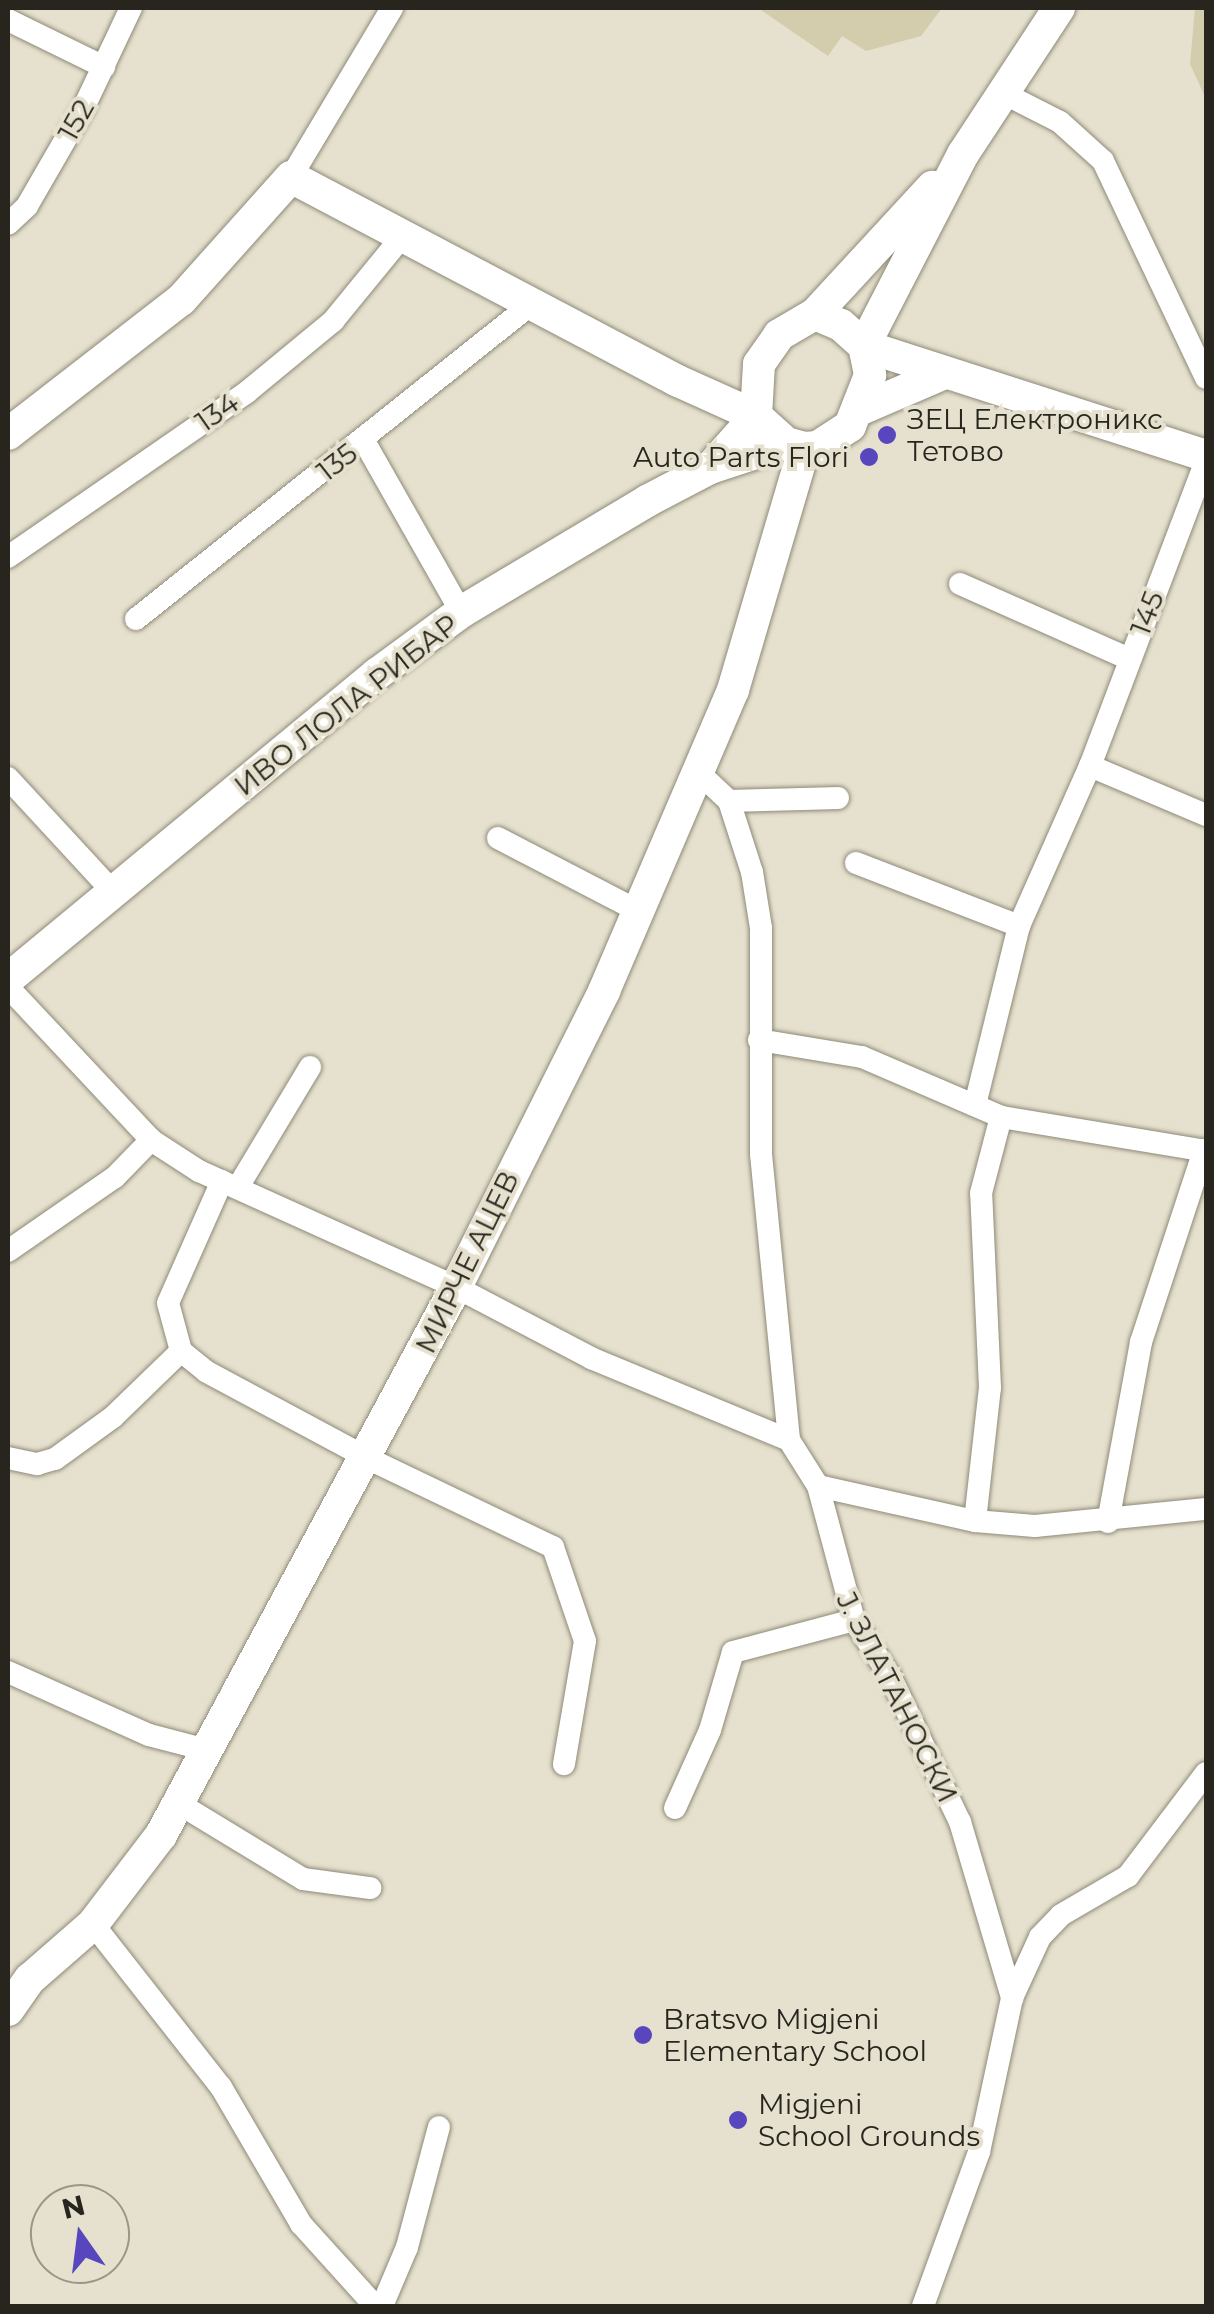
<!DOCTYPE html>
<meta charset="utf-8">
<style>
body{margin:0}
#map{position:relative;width:1214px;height:2314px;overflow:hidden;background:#e6e1ce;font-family:Montserrat,sans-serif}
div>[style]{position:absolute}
.green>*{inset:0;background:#d3ccad}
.roads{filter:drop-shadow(0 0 2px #8e8a78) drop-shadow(0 0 2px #8e8a78)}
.street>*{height:22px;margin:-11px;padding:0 11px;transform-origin:11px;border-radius:11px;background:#fff}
.secondary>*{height:32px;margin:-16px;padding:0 16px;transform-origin:16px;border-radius:16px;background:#fff}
.dots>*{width:28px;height:28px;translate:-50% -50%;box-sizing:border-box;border:5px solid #e6e1ce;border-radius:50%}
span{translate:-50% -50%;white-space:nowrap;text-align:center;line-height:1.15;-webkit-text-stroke:8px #e6e1ce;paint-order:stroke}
.street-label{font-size:28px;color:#27251e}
.poi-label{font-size:28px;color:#27251e}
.left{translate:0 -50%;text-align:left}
.right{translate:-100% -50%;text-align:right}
.frame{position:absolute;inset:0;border:10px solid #27251e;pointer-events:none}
.north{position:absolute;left:30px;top:2184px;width:100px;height:100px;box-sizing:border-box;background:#e6e1ce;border:2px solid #9a9688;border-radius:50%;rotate:346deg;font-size:28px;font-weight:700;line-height:40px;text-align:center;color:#27251e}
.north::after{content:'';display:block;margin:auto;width:35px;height:45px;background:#5846be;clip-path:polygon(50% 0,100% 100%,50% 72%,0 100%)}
</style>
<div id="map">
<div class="green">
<i style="clip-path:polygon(758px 8px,942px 8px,921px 36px,866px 51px,842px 36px,828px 56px)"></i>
<i style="clip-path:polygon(1195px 8px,1206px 8px,1206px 99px,1190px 64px)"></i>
</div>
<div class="roads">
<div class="street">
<i style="left:8px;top:20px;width:107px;rotate:26.1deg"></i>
<i style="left:1003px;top:93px;width:64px;rotate:27deg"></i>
<i style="left:1060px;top:122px;width:58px;rotate:42.2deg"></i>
<i style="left:1103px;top:161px;width:240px;rotate:64.6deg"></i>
<i style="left:291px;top:177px;width:197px;rotate:-59.1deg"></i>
<i style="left:8px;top:224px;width:26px;rotate:-43deg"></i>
<i style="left:27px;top:206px;width:112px;rotate:-60deg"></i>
<i style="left:83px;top:109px;width:112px;rotate:-64.6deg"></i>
<i style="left:364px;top:441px;width:197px;rotate:60.4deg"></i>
<i style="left:8px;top:557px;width:290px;rotate:-34.6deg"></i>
<i style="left:247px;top:392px;width:112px;rotate:-39.5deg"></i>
<i style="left:333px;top:321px;width:107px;rotate:-50.7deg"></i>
<i style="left:960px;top:584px;width:185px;rotate:23.9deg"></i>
<i style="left:136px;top:619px;width:509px;rotate:-38.54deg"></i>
<i style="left:1090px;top:766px;width:126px;rotate:22.9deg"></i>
<i style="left:695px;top:769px;width:47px;rotate:43.3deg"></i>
<i style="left:729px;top:801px;width:75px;rotate:72.1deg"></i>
<i style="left:752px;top:872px;width:57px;rotate:80.9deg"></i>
<i style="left:761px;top:928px;width:226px;rotate:90deg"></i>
<i style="left:761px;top:1154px;width:287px;rotate:84.4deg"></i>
<i style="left:789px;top:1440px;width:54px;rotate:57.8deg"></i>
<i style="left:818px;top:1486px;width:139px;rotate:75deg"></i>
<i style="left:854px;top:1620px;width:67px;rotate:57.3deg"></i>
<i style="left:890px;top:1676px;width:162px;rotate:64.4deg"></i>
<i style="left:960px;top:1822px;width:184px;rotate:73.5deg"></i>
<i style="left:8px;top:778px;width:156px;rotate:47.3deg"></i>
<i style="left:729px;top:801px;width:109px;rotate:-1.6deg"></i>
<i style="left:498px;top:838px;width:158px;rotate:27.5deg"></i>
<i style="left:856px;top:863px;width:175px;rotate:21.1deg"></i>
<i style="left:8px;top:987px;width:209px;rotate:46.9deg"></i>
<i style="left:151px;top:1140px;width:57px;rotate:32.9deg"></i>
<i style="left:199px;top:1171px;width:282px;rotate:24.3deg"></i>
<i style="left:456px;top:1287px;width:153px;rotate:27.7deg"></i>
<i style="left:591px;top:1358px;width:214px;rotate:22.5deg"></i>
<i style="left:759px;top:1040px;width:104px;rotate:9.4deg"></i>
<i style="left:862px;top:1057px;width:151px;rotate:23.3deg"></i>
<i style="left:1001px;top:1117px;width:208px;rotate:9.4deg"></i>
<i style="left:975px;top:1105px;width:184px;rotate:-76.2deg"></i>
<i style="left:1019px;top:926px;width:175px;rotate:-66.1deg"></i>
<i style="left:1090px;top:766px;width:327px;rotate:-69.2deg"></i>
<i style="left:222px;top:1181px;width:133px;rotate:113.9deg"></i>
<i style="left:168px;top:1303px;width:50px;rotate:74.8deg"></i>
<i style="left:181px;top:1351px;width:33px;rotate:39deg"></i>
<i style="left:207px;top:1372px;width:184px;rotate:28.2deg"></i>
<i style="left:369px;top:1459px;width:204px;rotate:25.6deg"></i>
<i style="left:553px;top:1547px;width:99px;rotate:71.2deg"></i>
<i style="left:585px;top:1641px;width:125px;rotate:99.7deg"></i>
<i style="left:238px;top:1187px;width:140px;rotate:-59deg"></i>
<i style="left:8px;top:1251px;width:130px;rotate:-34.7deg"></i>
<i style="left:115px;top:1177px;width:52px;rotate:-45.8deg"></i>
<i style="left:8px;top:1458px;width:30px;rotate:12deg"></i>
<i style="left:37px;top:1464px;width:19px;rotate:-16deg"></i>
<i style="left:55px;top:1459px;width:72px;rotate:-35.9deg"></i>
<i style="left:113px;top:1417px;width:95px;rotate:-44.1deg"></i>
<i style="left:818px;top:1486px;width:161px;rotate:12.6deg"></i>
<i style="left:975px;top:1521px;width:60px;rotate:4.8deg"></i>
<i style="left:1035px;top:1526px;width:172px;rotate:-5.7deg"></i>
<i style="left:975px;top:1521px;width:134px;rotate:-83.6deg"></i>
<i style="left:990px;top:1388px;width:195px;rotate:-92.6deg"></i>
<i style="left:981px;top:1193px;width:79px;rotate:-75.3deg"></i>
<i style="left:1108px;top:1522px;width:183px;rotate:-79.6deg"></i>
<i style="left:1141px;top:1342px;width:202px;rotate:-71.8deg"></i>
<i style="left:8px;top:1672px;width:154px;rotate:24.1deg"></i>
<i style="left:149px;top:1735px;width:59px;rotate:14.7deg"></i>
<i style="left:178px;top:1803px;width:146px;rotate:31.3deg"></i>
<i style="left:303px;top:1879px;width:68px;rotate:7.7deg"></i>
<i style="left:675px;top:1808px;width:85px;rotate:-65.8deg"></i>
<i style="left:710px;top:1730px;width:81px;rotate:-73.6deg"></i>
<i style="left:733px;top:1652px;width:125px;rotate:-14.8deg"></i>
<i style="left:93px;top:1924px;width:207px;rotate:51.9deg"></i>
<i style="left:221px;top:2087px;width:159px;rotate:59.7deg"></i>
<i style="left:301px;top:2224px;width:110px;rotate:47.9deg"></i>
<i style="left:382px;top:2306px;width:64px;rotate:-67deg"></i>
<i style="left:407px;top:2247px;width:124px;rotate:-75.1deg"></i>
<i style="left:923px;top:2306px;width:164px;rotate:-70deg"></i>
<i style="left:979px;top:2152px;width:157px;rotate:-77.9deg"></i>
<i style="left:1012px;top:1998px;width:67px;rotate:-65.3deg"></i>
<i style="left:1040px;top:1937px;width:30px;rotate:-46deg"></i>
<i style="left:1061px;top:1915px;width:78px;rotate:-30.2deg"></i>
<i style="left:1128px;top:1876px;width:129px;rotate:-52.9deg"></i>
</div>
<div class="secondary">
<i style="left:1059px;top:8px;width:175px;rotate:123.3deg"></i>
<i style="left:963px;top:154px;width:216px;rotate:117.3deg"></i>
<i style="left:864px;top:346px;width:30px;rotate:78deg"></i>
<i style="left:870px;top:375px;width:55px;rotate:111.4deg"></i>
<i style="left:850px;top:426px;width:38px;rotate:147deg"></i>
<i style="left:818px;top:447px;width:14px;rotate:176deg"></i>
<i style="left:804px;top:448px;width:19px;rotate:-164deg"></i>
<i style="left:786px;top:443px;width:40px;rotate:-138deg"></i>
<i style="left:756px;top:416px;width:52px;rotate:-86.7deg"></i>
<i style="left:759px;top:364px;width:35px;rotate:-55deg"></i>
<i style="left:779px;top:335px;width:42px;rotate:-30.3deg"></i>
<i style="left:815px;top:314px;width:28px;rotate:23deg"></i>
<i style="left:841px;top:325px;width:31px;rotate:42deg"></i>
<i style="left:864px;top:346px;width:359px;rotate:17.8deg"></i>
<i style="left:815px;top:314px;width:173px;rotate:-47.3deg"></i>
<i style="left:861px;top:409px;width:91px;rotate:-23.2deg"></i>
<i style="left:8px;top:434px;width:219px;rotate:-37.8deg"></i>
<i style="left:181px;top:300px;width:165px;rotate:-48.2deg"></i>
<i style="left:291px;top:177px;width:437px;rotate:27.8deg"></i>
<i style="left:678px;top:381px;width:85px;rotate:24.2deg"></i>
<i style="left:756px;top:416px;width:69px;rotate:131.5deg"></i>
<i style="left:8px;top:979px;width:479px;rotate:-39.6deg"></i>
<i style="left:377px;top:674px;width:104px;rotate:-36.4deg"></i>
<i style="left:461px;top:612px;width:217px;rotate:-30.8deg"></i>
<i style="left:647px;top:501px;width:71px;rotate:-27.6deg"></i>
<i style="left:710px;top:468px;width:80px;rotate:-18.2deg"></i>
<i style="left:8px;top:2010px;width:38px;rotate:-55deg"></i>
<i style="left:30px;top:1979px;width:84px;rotate:-41.1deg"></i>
<i style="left:93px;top:1924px;width:112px;rotate:-52.6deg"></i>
<i style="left:161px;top:1835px;width:622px;rotate:-61.71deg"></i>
<i style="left:456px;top:1287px;width:331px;rotate:-63.4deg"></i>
<i style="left:604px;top:991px;width:327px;rotate:-66.8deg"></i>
<i style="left:733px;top:690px;width:252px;rotate:-73.6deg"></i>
</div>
</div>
<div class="dots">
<i style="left:887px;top:435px;background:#5846be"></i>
<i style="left:869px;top:457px;background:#5846be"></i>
<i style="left:643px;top:2035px;background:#5846be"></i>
<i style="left:738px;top:2120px;background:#5846be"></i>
</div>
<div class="street-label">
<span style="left:76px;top:120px;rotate:-61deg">152</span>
<span style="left:217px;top:412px;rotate:-35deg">134</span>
<span style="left:337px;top:462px;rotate:-38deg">135</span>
<span style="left:1147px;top:613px;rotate:-69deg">145</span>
<span style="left:346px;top:705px;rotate:-38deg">ИВО ЛОЛА РИБАР</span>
<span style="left:467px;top:1262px;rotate:-64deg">МИРЧЕ АЦЕВ</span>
<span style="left:897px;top:1697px;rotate:63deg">Ј. ЗЛАТАНОСКИ</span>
</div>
<div class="poi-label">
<span class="left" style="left:907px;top:435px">ЗЕЦ Електроникс<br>Тетово</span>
<span class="right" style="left:849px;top:457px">Auto Parts Flori</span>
<span class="left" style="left:663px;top:2035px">Bratsvo Migjeni<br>Elementary School</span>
<span class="left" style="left:758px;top:2120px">Migjeni<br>School Grounds</span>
</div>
<div class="frame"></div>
<div class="north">N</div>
</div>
